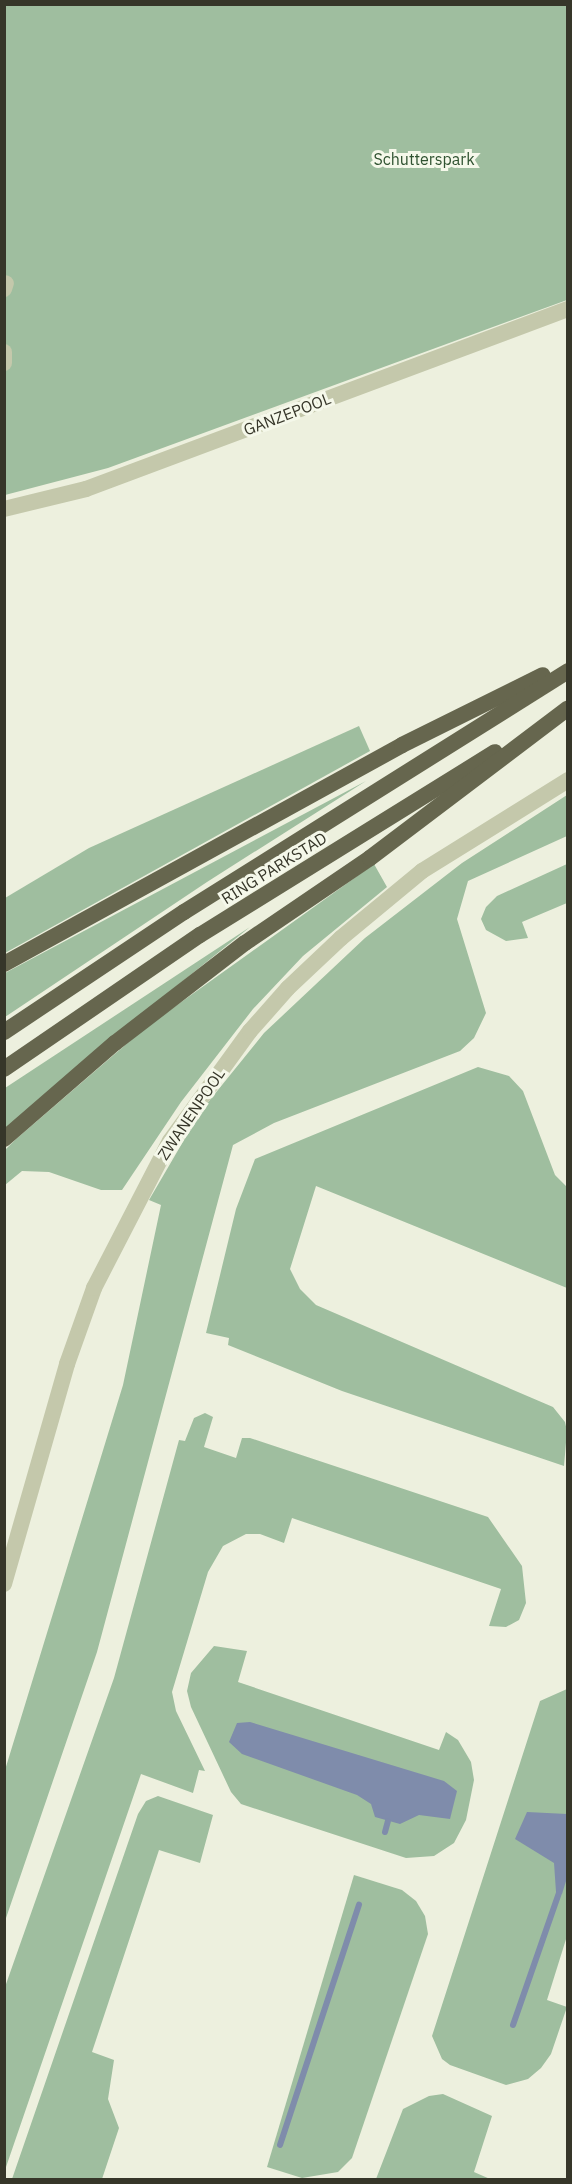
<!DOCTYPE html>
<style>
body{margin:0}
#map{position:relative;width:572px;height:2184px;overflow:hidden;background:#edf0de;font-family:"IBM Plex Sans",sans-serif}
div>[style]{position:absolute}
.green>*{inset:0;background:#9fbe9f}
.water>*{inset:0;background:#7f8cab}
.stream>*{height:6px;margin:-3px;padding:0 3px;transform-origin:3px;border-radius:3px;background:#7f8cab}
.minor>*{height:16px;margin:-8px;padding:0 8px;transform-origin:8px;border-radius:8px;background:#c4c8ab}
.tertiary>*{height:16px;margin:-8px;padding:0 8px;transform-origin:8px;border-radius:8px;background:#c4c8ab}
.trunk>*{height:16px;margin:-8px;padding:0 8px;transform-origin:8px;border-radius:8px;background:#66664e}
span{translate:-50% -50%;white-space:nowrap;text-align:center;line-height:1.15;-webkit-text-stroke:6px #f5f8ea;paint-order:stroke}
.park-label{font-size:16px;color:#2f5230}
.street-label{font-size:16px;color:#363629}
.frame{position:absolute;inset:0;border:6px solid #363629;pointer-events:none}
</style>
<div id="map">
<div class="green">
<i style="clip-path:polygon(4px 5px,567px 5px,567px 300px,108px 468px,5px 495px)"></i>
<i style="clip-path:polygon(359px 726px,370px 751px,5px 953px,5px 898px,89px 848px)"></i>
<i style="clip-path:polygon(366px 781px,207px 882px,5px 1017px,5px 973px)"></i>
<i style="clip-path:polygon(567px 795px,567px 836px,468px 881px,457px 919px,486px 1013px,474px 1038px,460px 1051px,274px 1123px,233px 1145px,97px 1652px,5px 1921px,5px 1770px,123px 1385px,161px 1205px,149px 1200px,201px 1111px,264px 1033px,365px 938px,462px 863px)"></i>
<i style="clip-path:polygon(374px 864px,387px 887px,303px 956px,253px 1009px,181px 1102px,122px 1190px,101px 1190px,49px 1172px,22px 1171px,5px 1185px,5px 1150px,15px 1140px,145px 1028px)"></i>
<i style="clip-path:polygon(567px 864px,567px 903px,522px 922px,528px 938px,506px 941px,486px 930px,481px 919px,486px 907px,497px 896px)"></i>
<i style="clip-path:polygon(250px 927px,153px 1005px,5px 1133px,5px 1088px)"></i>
<i style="clip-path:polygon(478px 1067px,509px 1076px,523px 1091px,555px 1175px,567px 1187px,567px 1288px,316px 1186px,290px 1269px,300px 1289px,316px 1305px,553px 1407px,565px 1422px,567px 1431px,564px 1466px,342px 1391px,228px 1345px,229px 1338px,206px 1333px,236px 1209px,255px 1159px)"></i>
<i style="clip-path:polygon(205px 1413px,213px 1417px,204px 1447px,236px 1458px,242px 1438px,250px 1438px,488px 1517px,522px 1566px,526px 1603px,519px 1620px,506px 1627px,489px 1626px,501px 1589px,292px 1518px,284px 1543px,260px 1534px,246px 1534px,223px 1546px,208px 1572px,172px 1692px,176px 1711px,205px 1771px,199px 1770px,193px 1793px,141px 1774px,5px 2170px,5px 1987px,114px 1678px,179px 1440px,185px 1441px,194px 1418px)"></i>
<i style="clip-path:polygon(214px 1646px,247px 1651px,238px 1682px,439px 1750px,446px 1732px,458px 1740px,471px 1762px,474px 1780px,466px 1820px,454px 1843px,434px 1856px,406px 1858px,241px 1804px,231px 1792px,191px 1707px,187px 1691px,191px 1673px)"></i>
<i style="clip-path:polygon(567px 1689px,567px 1936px,547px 2000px,567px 2007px,551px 2054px,541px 2068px,528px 2079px,506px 2085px,450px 2065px,442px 2059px,432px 2036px,540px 1701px)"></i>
<i style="clip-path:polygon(158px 1796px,213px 1815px,200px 1863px,159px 1850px,92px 2052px,114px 2060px,108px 2099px,119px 2128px,102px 2179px,12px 2179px,138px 1814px,146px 1801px)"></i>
<i style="clip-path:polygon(354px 1875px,402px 1890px,416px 1901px,425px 1916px,428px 1934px,352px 2158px,338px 2172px,302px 2178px,267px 2167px)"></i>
<i style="clip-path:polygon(443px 2094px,492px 2116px,474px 2172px,490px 2179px,376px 2179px,403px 2109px,429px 2096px)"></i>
</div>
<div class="water">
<i style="clip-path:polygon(250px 1722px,444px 1781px,457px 1791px,450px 1819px,419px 1815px,400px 1824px,375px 1817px,371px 1804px,357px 1795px,242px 1754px,229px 1742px,237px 1723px)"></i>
<i style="clip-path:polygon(527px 1812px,567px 1814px,567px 1878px,562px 1894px,556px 1892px,554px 1863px,515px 1839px)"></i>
</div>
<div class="stream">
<i style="left:385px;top:1832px;width:11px;rotate:-75deg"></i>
<i style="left:513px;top:2025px;width:140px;rotate:-70.8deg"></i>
<i style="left:280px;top:2145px;width:253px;rotate:-71.8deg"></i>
</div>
<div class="minor">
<i style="left:4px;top:289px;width:6px;rotate:-72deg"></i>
<i style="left:4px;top:352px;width:11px;rotate:90deg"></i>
<i style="left:4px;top:509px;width:84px;rotate:-13.7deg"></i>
<i style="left:86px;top:489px;width:515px;rotate:-20.48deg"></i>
</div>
<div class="tertiary">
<i style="left:4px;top:1584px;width:229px;rotate:-74deg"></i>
<i style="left:67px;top:1364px;width:81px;rotate:-70.4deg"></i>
<i style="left:94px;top:1288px;width:165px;rotate:-62.7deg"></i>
<i style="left:170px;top:1141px;width:136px;rotate:-54deg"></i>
<i style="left:250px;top:1031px;width:57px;rotate:-48.5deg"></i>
<i style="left:288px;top:988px;width:73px;rotate:-43.3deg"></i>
<i style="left:341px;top:938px;width:105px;rotate:-39.6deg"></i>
<i style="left:422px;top:871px;width:172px;rotate:-31.9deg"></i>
</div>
<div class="trunk">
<i style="left:4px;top:964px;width:454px;rotate:-28.8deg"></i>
<i style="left:402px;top:745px;width:157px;rotate:-26.4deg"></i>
<i style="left:4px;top:1032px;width:216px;rotate:-33.7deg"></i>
<i style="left:184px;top:912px;width:453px;rotate:-32.1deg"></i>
<i style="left:4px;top:1069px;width:237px;rotate:-34.4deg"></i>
<i style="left:200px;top:935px;width:347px;rotate:-31.8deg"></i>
<i style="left:4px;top:1139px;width:147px;rotate:-40.9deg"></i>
<i style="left:115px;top:1043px;width:164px;rotate:-37.6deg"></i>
<i style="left:245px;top:943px;width:151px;rotate:-34.2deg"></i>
<i style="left:370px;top:858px;width:248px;rotate:-37.1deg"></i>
</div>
<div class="park-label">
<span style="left:424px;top:159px">Schutterspark</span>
</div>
<div class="street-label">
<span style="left:287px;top:414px;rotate:-21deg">GANZEPOOL</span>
<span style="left:274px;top:868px;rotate:-32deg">RING PARKSTAD</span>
<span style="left:191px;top:1114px;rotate:-56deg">ZWANENPOOL</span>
</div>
<div class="frame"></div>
</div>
